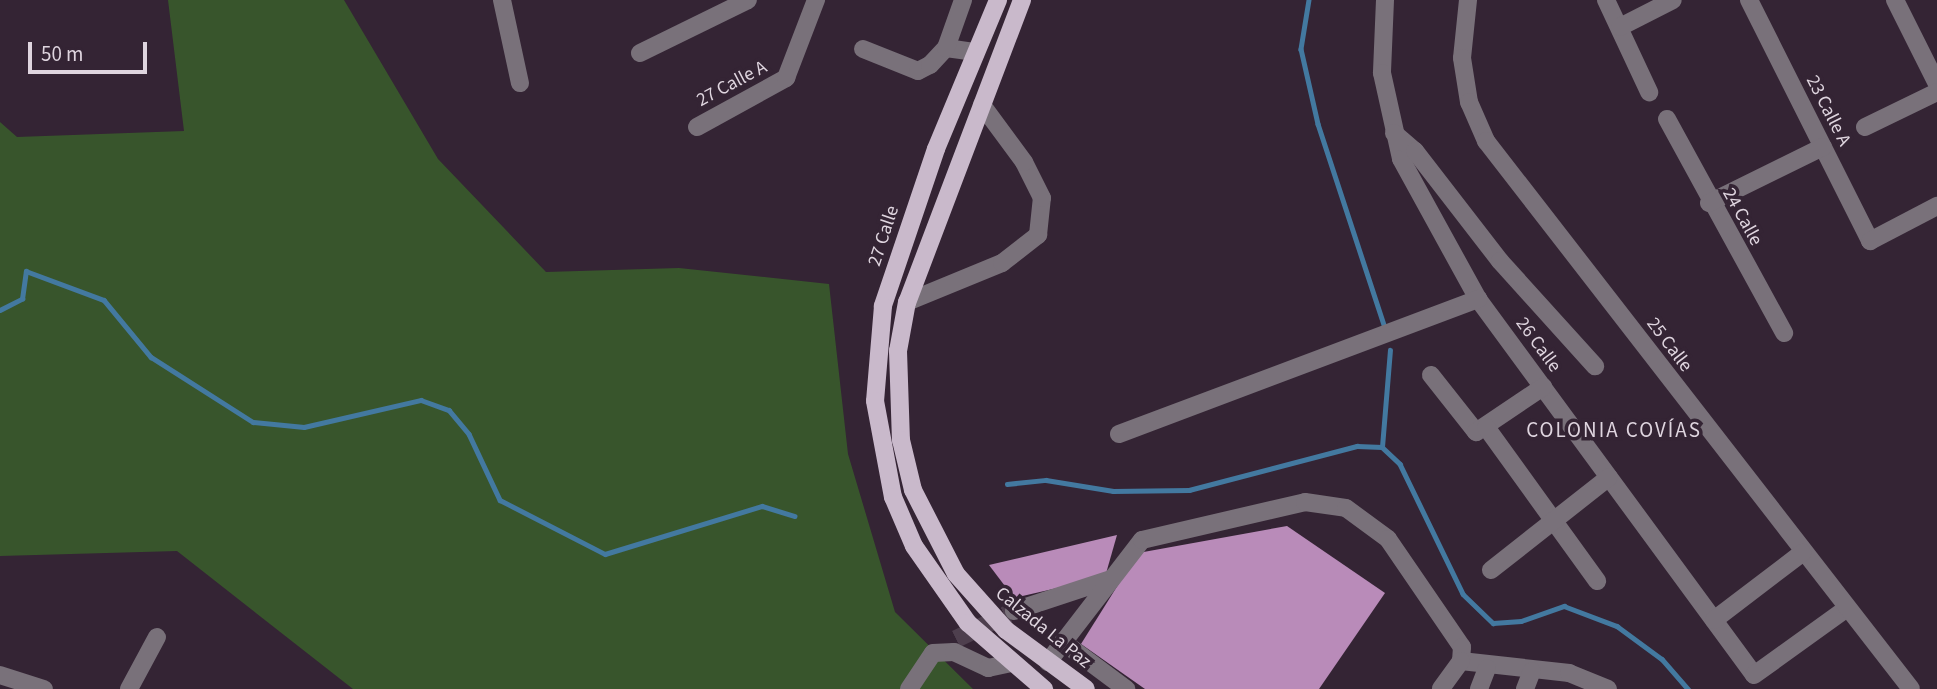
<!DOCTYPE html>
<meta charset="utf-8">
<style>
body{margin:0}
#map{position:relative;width:1937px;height:689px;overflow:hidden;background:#342434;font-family:"Source Sans 3",sans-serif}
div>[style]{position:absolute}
.green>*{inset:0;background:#38552c}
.stream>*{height:4.5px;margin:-2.25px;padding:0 2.25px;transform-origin:2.25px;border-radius:2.25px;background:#4379a0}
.building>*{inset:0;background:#b98bb9}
.minor-tunnel>*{height:18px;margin-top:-9px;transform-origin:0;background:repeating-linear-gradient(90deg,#4e3f4e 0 18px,transparent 0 27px)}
.minor>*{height:18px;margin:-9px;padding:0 9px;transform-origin:9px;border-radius:9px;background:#79717a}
.major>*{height:18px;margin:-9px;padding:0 9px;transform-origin:9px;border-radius:9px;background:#c9b9cb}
span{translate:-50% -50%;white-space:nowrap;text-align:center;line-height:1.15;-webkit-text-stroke:7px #342434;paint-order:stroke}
.street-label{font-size:19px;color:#dfd5df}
.neighbourhood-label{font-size:21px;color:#dfd5df;letter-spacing:2px}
.scale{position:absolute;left:28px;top:42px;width:119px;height:32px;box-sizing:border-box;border:4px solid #dfd5df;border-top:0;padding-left:9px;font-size:21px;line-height:24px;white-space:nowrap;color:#dfd5df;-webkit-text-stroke:5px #342434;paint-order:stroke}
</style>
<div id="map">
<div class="green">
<i style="clip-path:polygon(168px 0,344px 0,438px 159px,546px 272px,679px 268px,829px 284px,848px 454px,895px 612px,973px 689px,353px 689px,177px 551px,0 556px,0 122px,17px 137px,184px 131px)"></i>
</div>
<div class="stream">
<i style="left:1309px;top:0;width:50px;rotate:99.3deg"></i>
<i style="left:1301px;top:49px;width:77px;rotate:77.2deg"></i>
<i style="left:1318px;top:124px;width:215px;rotate:71.8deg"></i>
<i style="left:0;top:310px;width:25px;rotate:-27deg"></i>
<i style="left:22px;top:299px;width:28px;rotate:-82deg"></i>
<i style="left:26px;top:271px;width:83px;rotate:20.4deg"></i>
<i style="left:104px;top:300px;width:74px;rotate:50.5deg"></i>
<i style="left:151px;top:357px;width:121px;rotate:32.5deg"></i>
<i style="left:253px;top:422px;width:51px;rotate:5.6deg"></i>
<i style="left:304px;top:427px;width:120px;rotate:-13deg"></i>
<i style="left:421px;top:400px;width:30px;rotate:20deg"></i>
<i style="left:449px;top:410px;width:31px;rotate:50deg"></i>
<i style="left:469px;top:434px;width:73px;rotate:64.8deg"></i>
<i style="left:500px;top:500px;width:118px;rotate:27.2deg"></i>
<i style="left:605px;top:554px;width:164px;rotate:-17deg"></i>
<i style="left:762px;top:506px;width:34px;rotate:17deg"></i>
<i style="left:1382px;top:447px;width:97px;rotate:-85.3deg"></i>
<i style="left:1007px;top:484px;width:39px;rotate:-6deg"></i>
<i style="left:1046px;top:480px;width:68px;rotate:9.3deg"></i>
<i style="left:1113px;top:491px;width:76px;rotate:-0.8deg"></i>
<i style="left:1189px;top:490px;width:174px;rotate:-14.7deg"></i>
<i style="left:1357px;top:446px;width:25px;rotate:2deg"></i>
<i style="left:1382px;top:447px;width:25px;rotate:43deg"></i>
<i style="left:1400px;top:464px;width:144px;rotate:64.1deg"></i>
<i style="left:1463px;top:594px;width:42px;rotate:44deg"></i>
<i style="left:1493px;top:623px;width:28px;rotate:-4deg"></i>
<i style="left:1521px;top:621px;width:46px;rotate:-19.2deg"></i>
<i style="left:1564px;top:606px;width:57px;rotate:20.7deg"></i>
<i style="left:1617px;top:626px;width:56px;rotate:36.3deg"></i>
<i style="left:1662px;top:659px;width:40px;rotate:49deg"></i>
</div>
<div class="building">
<i style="clip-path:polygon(1287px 526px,1385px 593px,1319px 689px,1145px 689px,1081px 644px,1138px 553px)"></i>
<i style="clip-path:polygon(1117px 535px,1105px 577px,1014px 598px,989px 565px)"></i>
</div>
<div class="minor-tunnel">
<i style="left:956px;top:639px;width:58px;rotate:-25.7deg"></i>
</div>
<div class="minor">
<i style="left:502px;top:0;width:85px;rotate:77.8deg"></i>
<i style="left:1385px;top:0;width:73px;rotate:92.4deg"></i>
<i style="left:1382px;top:73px;width:88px;rotate:77.5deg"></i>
<i style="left:1401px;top:159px;width:160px;rotate:61.2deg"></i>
<i style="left:1478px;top:299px;width:466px;rotate:53.7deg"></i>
<i style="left:1754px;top:675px;width:113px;rotate:-35.7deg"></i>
<i style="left:1468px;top:0;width:58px;rotate:95.9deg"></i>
<i style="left:1462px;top:58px;width:45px;rotate:81deg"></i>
<i style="left:1469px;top:102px;width:43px;rotate:66.4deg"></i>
<i style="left:1486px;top:141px;width:693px;rotate:52.2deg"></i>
<i style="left:1606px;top:0;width:102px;rotate:64.9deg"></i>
<i style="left:1749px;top:0;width:270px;rotate:63.3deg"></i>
<i style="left:1870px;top:241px;width:76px;rotate:-27.6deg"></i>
<i style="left:1895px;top:0;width:94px;rotate:63.4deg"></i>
<i style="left:1620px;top:27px;width:59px;rotate:-27deg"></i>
<i style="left:946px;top:48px;width:30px;rotate:8deg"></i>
<i style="left:863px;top:49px;width:59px;rotate:21.8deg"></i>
<i style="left:918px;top:71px;width:13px;rotate:-27deg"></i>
<i style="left:930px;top:65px;width:23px;rotate:-47deg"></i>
<i style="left:946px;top:48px;width:51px;rotate:-70.5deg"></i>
<i style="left:640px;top:53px;width:120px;rotate:-26.1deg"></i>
<i style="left:1667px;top:119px;width:244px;rotate:61.3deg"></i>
<i style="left:697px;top:127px;width:102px;rotate:-28.8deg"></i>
<i style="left:786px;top:78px;width:84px;rotate:-69deg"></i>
<i style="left:1865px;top:127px;width:80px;rotate:-25.9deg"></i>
<i style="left:1394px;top:133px;width:28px;rotate:41deg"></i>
<i style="left:1415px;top:151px;width:139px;rotate:52.3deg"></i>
<i style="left:1500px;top:261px;width:142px;rotate:47.9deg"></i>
<i style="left:1709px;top:203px;width:127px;rotate:-26.2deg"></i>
<i style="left:907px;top:302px;width:103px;rotate:-22.3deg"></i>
<i style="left:1002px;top:263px;width:46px;rotate:-37.9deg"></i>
<i style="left:1038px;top:235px;width:37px;rotate:-84deg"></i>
<i style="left:1042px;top:198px;width:40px;rotate:-116.6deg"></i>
<i style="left:1024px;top:162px;width:71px;rotate:-126.4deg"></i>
<i style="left:1431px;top:375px;width:73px;rotate:51.7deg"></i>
<i style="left:1476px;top:432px;width:81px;rotate:-33.9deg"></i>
<i style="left:1486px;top:427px;width:190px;rotate:54.2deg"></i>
<i style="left:1119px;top:434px;width:384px;rotate:-20.6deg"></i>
<i style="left:1491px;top:570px;width:150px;rotate:-38.2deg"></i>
<i style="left:1014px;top:611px;width:102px;rotate:-18.3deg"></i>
<i style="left:1714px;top:620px;width:111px;rotate:-37.3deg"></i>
<i style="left:1063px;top:642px;width:79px;rotate:36.7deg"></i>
<i style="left:1461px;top:661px;width:109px;rotate:6.3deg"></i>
<i style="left:1569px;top:673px;width:42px;rotate:22.3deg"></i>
<i style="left:1048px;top:662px;width:154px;rotate:-52.4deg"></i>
<i style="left:1142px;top:540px;width:167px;rotate:-13.1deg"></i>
<i style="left:1305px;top:502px;width:41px;rotate:8.3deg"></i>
<i style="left:1346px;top:508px;width:52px;rotate:36.4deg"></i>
<i style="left:1388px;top:539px;width:131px;rotate:55.6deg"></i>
<i style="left:1462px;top:647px;width:14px;rotate:94deg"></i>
<i style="left:1461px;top:661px;width:34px;rotate:126deg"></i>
<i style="left:0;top:675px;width:46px;rotate:17.7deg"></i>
<i style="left:129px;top:689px;width:59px;rotate:-61.7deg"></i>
<i style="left:909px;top:689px;width:43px;rotate:-56.3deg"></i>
<i style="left:933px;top:653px;width:21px;rotate:-3deg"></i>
<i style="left:954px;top:652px;width:38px;rotate:25deg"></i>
<i style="left:988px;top:668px;width:24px;rotate:-12deg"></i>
<i style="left:1479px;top:689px;width:22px;rotate:-69deg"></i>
<i style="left:1525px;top:689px;width:19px;rotate:-69deg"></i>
</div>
<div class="major">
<i style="left:998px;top:0;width:161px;rotate:112.6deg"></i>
<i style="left:936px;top:149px;width:166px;rotate:108.7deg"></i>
<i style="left:883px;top:306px;width:95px;rotate:94.8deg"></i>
<i style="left:875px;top:401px;width:98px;rotate:79.4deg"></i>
<i style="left:893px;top:497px;width:53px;rotate:66.8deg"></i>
<i style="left:914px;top:546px;width:94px;rotate:55deg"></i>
<i style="left:968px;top:623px;width:101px;rotate:41deg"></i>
<i style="left:1022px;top:0;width:323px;rotate:110.8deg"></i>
<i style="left:907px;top:302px;width:50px;rotate:100.4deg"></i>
<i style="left:898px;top:351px;width:89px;rotate:88.1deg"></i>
<i style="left:901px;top:440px;width:51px;rotate:76.5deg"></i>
<i style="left:913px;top:490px;width:94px;rotate:62.9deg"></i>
<i style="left:956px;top:574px;width:75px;rotate:48.2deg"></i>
<i style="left:1006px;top:630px;width:99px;rotate:36.4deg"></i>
</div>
<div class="street-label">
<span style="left:732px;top:84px;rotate:-28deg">27 Calle A</span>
<span style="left:1828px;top:111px;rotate:63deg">23 Calle A</span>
<span style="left:1742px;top:217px;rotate:61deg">24 Calle</span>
<span style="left:884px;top:236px;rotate:-72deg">27 Calle</span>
<span style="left:1538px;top:345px;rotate:54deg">26 Calle</span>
<span style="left:1669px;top:345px;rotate:53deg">25 Calle</span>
<span style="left:1043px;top:628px;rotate:39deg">Calzada La Paz</span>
</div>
<div class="neighbourhood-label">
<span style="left:1614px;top:430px">COLONIA COVÍAS</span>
</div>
<div class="scale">50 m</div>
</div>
